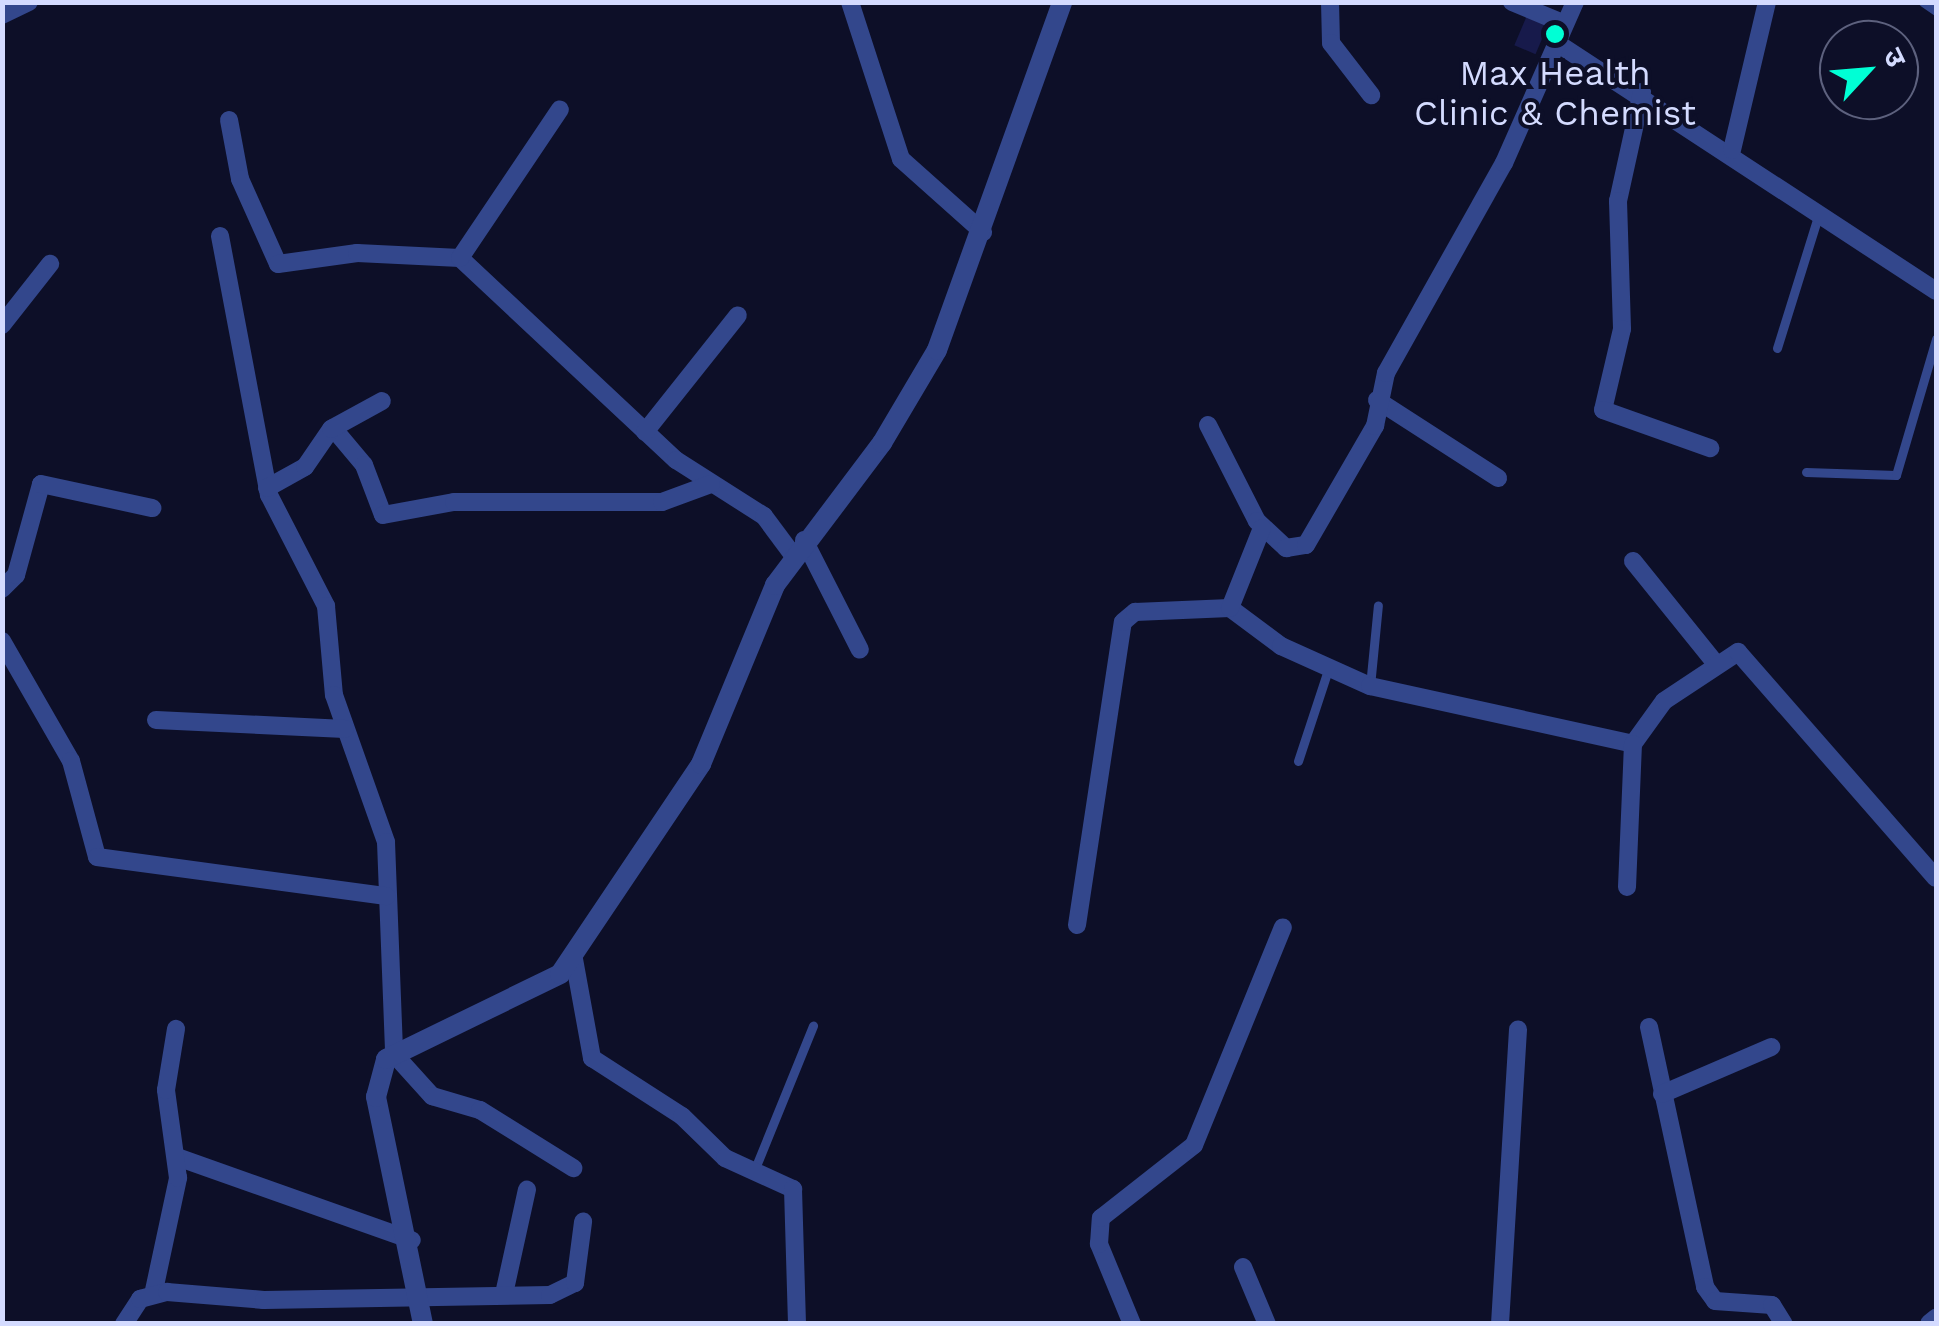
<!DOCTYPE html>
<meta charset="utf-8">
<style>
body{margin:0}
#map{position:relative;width:1939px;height:1326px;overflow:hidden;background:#0d0f28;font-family:"Work Sans","Noto Sans Devanagari",sans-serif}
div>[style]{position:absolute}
.building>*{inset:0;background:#171a4b;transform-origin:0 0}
.service>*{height:9px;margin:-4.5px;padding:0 4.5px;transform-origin:4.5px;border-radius:4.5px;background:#33478c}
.minor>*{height:18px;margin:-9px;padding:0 9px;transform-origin:9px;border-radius:9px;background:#33478c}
.tertiary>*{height:20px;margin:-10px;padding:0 10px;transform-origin:10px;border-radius:10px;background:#33478c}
.dots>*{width:28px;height:28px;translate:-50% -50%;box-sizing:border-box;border:5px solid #0d0f28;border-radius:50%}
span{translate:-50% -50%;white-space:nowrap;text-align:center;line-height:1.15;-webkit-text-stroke:8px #0d0f28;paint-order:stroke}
.poi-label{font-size:35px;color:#d4dbff}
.frame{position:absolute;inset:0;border:5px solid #d4dbff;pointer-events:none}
.north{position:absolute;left:1819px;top:20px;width:100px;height:100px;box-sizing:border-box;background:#0d0f28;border:2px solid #5d617e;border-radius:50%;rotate:64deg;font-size:28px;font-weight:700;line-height:40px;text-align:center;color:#d4dbff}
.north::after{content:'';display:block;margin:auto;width:35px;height:45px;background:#00ffd5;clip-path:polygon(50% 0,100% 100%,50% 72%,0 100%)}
</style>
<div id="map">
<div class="building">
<i style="left:1528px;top:13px;width:23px;height:35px;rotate:23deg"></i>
</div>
<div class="service">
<i style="left:1923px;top:2px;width:16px;rotate:35deg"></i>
<i style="left:1777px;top:348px;width:141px;rotate:-72.7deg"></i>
<i style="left:1806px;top:472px;width:90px;rotate:1.9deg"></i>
<i style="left:1896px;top:475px;width:142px;rotate:-73.6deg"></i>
<i style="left:1370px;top:686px;width:81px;rotate:-84.4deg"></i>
<i style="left:1298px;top:761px;width:96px;rotate:-71.8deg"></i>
<i style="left:754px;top:1171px;width:157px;rotate:-67.9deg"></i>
</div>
<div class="minor">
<i style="left:850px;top:2px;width:165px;rotate:72deg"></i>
<i style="left:901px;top:159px;width:110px;rotate:41.7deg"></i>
<i style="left:1330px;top:2px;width:41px;rotate:88.6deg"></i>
<i style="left:1331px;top:43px;width:66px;rotate:52.4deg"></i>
<i style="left:1512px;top:2px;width:57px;rotate:22.5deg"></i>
<i style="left:2px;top:15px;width:30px;rotate:-26deg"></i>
<i style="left:1557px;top:43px;width:453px;rotate:33.2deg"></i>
<i style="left:1642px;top:92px;width:112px;rotate:102.4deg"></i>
<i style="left:1618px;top:201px;width:128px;rotate:88.2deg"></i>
<i style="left:1622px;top:329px;width:83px;rotate:103.2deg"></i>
<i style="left:1603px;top:410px;width:114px;rotate:19.6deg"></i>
<i style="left:229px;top:120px;width:60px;rotate:79.4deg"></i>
<i style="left:240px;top:179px;width:93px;rotate:65.9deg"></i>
<i style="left:278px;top:264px;width:80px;rotate:-7.9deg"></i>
<i style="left:357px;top:253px;width:103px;rotate:2.8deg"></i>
<i style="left:460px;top:258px;width:296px;rotate:43.1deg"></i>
<i style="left:676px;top:460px;width:104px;rotate:32.5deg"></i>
<i style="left:764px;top:516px;width:49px;rotate:53.4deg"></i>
<i style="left:1732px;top:150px;width:152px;rotate:-76.7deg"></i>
<i style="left:220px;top:236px;width:264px;rotate:79.3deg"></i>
<i style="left:269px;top:495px;width:125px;rotate:62.8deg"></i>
<i style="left:326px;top:606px;width:89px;rotate:84.9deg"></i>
<i style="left:334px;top:695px;width:156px;rotate:70.5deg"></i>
<i style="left:386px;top:842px;width:212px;rotate:87.8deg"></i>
<i style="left:394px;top:1054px;width:57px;rotate:47.9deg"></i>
<i style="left:432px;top:1096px;width:50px;rotate:16.3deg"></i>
<i style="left:480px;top:1110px;width:110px;rotate:31.9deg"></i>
<i style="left:460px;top:258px;width:179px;rotate:-56.1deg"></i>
<i style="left:2px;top:325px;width:78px;rotate:-51.8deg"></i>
<i style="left:1377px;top:400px;width:144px;rotate:32.8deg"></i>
<i style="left:1208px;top:425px;width:108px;rotate:63deg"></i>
<i style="left:1257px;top:521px;width:40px;rotate:43deg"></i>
<i style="left:1286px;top:548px;width:20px;rotate:-9deg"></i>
<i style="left:1306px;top:545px;width:138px;rotate:-59.9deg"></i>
<i style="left:1375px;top:426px;width:54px;rotate:-78.3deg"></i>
<i style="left:1386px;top:373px;width:241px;rotate:-60.7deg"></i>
<i style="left:1504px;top:163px;width:176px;rotate:-66.2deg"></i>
<i style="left:333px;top:428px;width:48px;rotate:50deg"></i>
<i style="left:364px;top:465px;width:53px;rotate:69.2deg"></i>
<i style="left:383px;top:515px;width:72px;rotate:-10.4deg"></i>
<i style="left:454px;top:502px;width:208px"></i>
<i style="left:662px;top:502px;width:52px;rotate:-20.2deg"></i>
<i style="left:645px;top:432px;width:149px;rotate:-51.5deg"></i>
<i style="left:267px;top:488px;width:43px;rotate:-28.9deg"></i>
<i style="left:305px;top:467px;width:46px;rotate:-55.6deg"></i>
<i style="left:331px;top:429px;width:58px;rotate:-28.8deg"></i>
<i style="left:804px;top:540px;width:123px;rotate:63deg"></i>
<i style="left:1633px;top:561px;width:127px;rotate:51.1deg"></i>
<i style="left:2px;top:589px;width:20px;rotate:-45deg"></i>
<i style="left:16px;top:575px;width:94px;rotate:-74.6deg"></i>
<i style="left:41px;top:484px;width:114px;rotate:12.2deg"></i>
<i style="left:1230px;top:608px;width:64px;rotate:36.7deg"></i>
<i style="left:1281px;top:646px;width:98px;rotate:24.2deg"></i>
<i style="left:1370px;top:686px;width:269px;rotate:12.4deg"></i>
<i style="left:1633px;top:744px;width:53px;rotate:-54.2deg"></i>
<i style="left:1664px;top:701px;width:89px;rotate:-33.5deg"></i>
<i style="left:1738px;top:652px;width:300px;rotate:48.8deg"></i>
<i style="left:2px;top:641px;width:138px;rotate:60.1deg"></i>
<i style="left:71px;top:761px;width:99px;rotate:74.8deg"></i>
<i style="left:97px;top:857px;width:292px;rotate:7.7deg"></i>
<i style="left:156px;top:720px;width:189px;rotate:2.7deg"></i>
<i style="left:1627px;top:887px;width:143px;rotate:-87.6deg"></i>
<i style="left:1077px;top:925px;width:306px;rotate:-81.4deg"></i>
<i style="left:1123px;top:622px;width:16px;rotate:-40deg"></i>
<i style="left:1135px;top:612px;width:95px;rotate:-2.4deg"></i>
<i style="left:1230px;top:608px;width:86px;rotate:-68.2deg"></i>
<i style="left:574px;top:959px;width:101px;rotate:79.7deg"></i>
<i style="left:592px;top:1058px;width:107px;rotate:32.8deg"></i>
<i style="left:682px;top:1116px;width:60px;rotate:44.3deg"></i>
<i style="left:725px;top:1158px;width:75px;rotate:24.5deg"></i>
<i style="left:793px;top:1189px;width:135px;rotate:88.3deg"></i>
<i style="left:1649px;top:1027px;width:266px;rotate:77.8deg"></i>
<i style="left:1705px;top:1287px;width:17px;rotate:54deg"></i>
<i style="left:1715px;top:1301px;width:57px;rotate:4deg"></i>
<i style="left:1772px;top:1305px;width:22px;rotate:58deg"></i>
<i style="left:1662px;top:1094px;width:119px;rotate:-23.3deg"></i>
<i style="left:177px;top:1157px;width:249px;rotate:19.5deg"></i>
<i style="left:1243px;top:1267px;width:62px;rotate:67.2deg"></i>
<i style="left:504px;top:1294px;width:107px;rotate:-77.6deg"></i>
<i style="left:153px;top:1295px;width:120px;rotate:-77.9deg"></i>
<i style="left:178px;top:1178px;width:89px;rotate:-97.8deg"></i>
<i style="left:166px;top:1090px;width:62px;rotate:-80.7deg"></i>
<i style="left:124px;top:1324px;width:30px;rotate:-57deg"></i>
<i style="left:140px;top:1299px;width:28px;rotate:-15deg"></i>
<i style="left:167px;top:1292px;width:97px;rotate:4.7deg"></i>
<i style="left:264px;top:1300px;width:286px;rotate:-1deg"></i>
<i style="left:550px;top:1295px;width:28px;rotate:-26deg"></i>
<i style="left:575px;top:1283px;width:62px;rotate:-82.5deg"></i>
<i style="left:1132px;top:1324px;width:87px;rotate:-112.4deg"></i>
<i style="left:1099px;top:1244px;width:26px;rotate:-86deg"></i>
<i style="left:1101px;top:1218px;width:118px;rotate:-38.1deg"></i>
<i style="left:1194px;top:1145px;width:235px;rotate:-67.8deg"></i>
<i style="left:1500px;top:1324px;width:295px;rotate:-86.5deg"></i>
</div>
<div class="tertiary">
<i style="left:423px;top:1324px;width:232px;rotate:-101.7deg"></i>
<i style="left:376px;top:1097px;width:39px;rotate:-75deg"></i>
<i style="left:386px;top:1059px;width:194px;rotate:-26deg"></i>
<i style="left:560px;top:974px;width:253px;rotate:-56.1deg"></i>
<i style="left:701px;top:764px;width:194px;rotate:-67.5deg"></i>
<i style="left:775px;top:585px;width:178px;rotate:-53deg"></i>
<i style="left:882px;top:443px;width:108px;rotate:-59.4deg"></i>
<i style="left:937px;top:350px;width:370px;rotate:-70.2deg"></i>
<i style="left:1930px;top:1324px;width:8px;rotate:-40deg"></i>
</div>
<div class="dots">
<i style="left:1555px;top:34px;background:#00ffd5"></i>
</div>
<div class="poi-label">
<span style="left:1555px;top:93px">Max Health<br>Clinic &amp; Chemist</span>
</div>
<div class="frame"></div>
<div class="north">उ</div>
</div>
